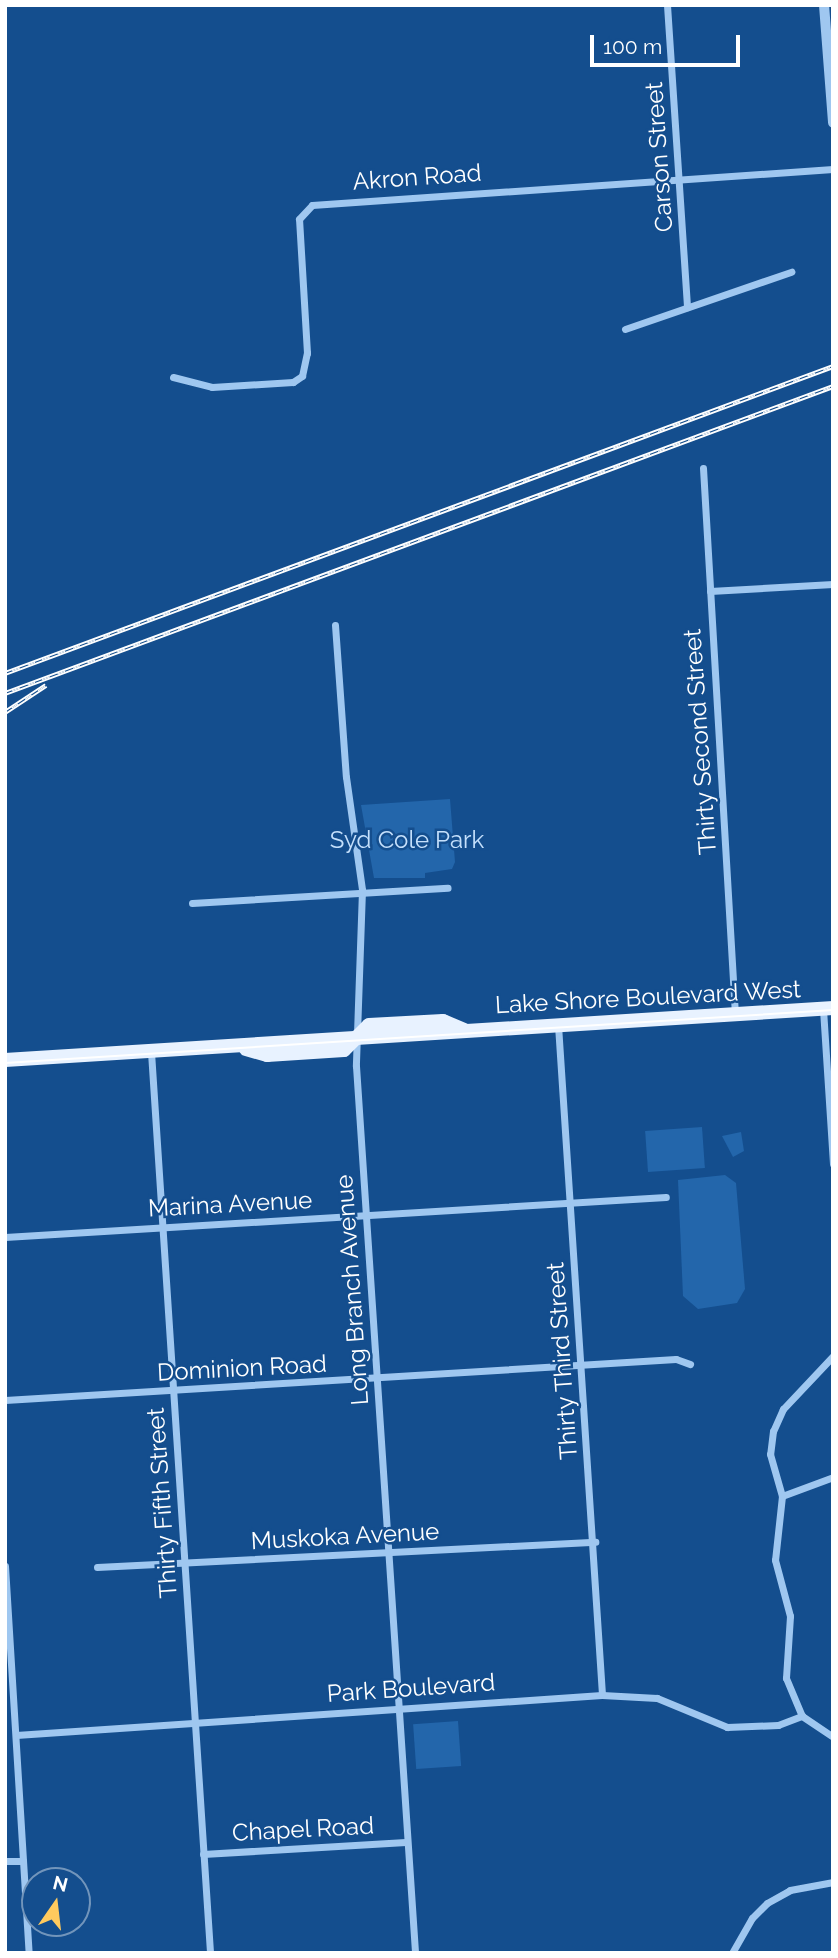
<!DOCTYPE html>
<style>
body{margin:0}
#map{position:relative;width:838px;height:1958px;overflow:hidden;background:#144e8e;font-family:Raleway,sans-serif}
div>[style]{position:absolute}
.green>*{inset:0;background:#2366ab;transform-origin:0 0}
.minor>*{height:7px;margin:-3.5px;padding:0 3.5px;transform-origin:3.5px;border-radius:3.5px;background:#9fc7f0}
.tertiary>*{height:10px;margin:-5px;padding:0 5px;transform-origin:5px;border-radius:5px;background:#9fc7f0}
.primary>*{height:14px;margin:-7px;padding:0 7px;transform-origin:7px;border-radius:7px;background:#e8f2ff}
.tram>*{height:2px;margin:-1px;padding:0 1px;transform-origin:1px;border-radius:1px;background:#fff}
.rail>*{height:5px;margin-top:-2.5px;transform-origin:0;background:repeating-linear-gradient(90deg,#144e8e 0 8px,#fff 0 16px);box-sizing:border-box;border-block:2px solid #fff}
span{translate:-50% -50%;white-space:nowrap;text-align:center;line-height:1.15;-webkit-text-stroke:5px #144e8e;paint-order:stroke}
.street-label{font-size:24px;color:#fff}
.park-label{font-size:24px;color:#c5e0fc}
.frame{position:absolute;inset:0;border:7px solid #fff;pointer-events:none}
.north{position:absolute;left:21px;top:1867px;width:70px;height:70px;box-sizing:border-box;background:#144e8e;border:2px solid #7295bb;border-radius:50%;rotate:14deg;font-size:19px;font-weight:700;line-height:28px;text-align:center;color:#fff}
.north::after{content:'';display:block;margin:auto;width:24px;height:32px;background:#ffca5e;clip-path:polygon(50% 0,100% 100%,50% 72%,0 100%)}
.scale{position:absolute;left:590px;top:35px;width:150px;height:32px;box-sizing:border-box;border:4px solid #fff;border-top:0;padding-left:9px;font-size:21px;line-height:24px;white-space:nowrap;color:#fff;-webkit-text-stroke:5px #144e8e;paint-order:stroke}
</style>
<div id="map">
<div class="green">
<i style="clip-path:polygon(450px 799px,455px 862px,452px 869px,425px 873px,425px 878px,374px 878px,361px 805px)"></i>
<i style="left:702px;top:1127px;width:41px;height:57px;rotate:86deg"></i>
<i style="clip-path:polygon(741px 1132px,744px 1151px,733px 1157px,722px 1136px)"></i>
<i style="clip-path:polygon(725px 1175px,736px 1183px,745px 1289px,737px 1303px,698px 1309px,683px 1296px,678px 1180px)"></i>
<i style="left:458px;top:1721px;width:45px;height:45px;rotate:86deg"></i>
</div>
<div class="minor">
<i style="left:667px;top:5px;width:303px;rotate:86.2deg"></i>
<i style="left:625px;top:329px;width:176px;rotate:-19deg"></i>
<i style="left:173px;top:377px;width:40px;rotate:14.4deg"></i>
<i style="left:212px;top:387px;width:81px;rotate:-3.5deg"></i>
<i style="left:293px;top:382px;width:11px;rotate:-34deg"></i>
<i style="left:302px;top:376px;width:24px;rotate:-78deg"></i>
<i style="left:307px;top:353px;width:134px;rotate:-93.4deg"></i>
<i style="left:299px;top:219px;width:19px;rotate:-47deg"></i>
<i style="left:312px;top:205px;width:522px;rotate:-3.95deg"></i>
<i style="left:703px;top:468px;width:547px;rotate:86.65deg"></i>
<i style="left:710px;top:591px;width:123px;rotate:-3.3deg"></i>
<i style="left:335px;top:625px;width:152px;rotate:85.9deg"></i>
<i style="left:346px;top:777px;width:114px;rotate:81.9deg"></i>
<i style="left:362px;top:890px;width:176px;rotate:92deg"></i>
<i style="left:356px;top:1066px;width:889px;rotate:86.19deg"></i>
<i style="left:192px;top:903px;width:256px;rotate:-3.4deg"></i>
<i style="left:823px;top:1009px;width:155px;rotate:86.3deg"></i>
<i style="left:558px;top:1025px;width:671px;rotate:86.24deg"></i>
<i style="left:151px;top:1052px;width:903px;rotate:86.25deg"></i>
<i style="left:5px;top:1237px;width:662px;rotate:-3.46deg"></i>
<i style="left:833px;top:1356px;width:73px;rotate:133.3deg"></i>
<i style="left:783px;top:1409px;width:24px;rotate:114deg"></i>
<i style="left:773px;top:1431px;width:23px;rotate:97deg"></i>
<i style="left:770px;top:1454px;width:44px;rotate:74.1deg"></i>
<i style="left:782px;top:1496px;width:64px;rotate:96.2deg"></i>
<i style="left:775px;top:1560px;width:58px;rotate:75deg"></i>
<i style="left:790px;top:1616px;width:62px;rotate:93.7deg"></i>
<i style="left:786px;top:1678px;width:41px;rotate:67.2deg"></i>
<i style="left:802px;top:1716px;width:37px;rotate:34deg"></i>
<i style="left:5px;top:1400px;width:672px;rotate:-3.5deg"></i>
<i style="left:676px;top:1359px;width:15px;rotate:20deg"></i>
<i style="left:782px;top:1496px;width:54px;rotate:-20.4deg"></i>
<i style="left:5px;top:1566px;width:388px;rotate:86.5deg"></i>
<i style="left:97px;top:1567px;width:499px;rotate:-2.9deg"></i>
<i style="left:16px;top:1735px;width:587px;rotate:-3.9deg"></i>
<i style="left:602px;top:1695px;width:55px;rotate:3.1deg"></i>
<i style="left:657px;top:1698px;width:76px;rotate:22.5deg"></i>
<i style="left:727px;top:1727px;width:51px;rotate:-2.2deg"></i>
<i style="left:778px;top:1725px;width:26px;rotate:-21deg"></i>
<i style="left:203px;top:1854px;width:203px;rotate:-3.4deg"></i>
<i style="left:5px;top:1861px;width:18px"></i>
<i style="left:732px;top:1953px;width:40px;rotate:-60.3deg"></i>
<i style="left:752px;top:1918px;width:21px;rotate:-45deg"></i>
<i style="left:767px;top:1903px;width:26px;rotate:-29deg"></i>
<i style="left:790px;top:1890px;width:44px;rotate:-10.5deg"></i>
</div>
<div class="tertiary">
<i style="left:824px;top:5px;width:118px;rotate:85.6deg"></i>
</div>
<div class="primary">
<i style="left:246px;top:1049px;width:22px;rotate:16deg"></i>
<i style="left:267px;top:1055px;width:77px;rotate:-3.7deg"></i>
<i style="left:344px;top:1050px;width:35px;rotate:-45deg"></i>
<i style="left:369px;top:1025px;width:74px;rotate:-3.1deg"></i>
<i style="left:443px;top:1021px;width:23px;rotate:23deg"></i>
<i style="left:5px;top:1060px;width:830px;rotate:-3.59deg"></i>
</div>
<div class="tram">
<i style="left:5px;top:1063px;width:830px;rotate:-3.66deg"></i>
</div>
<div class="rail">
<i style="left:5px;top:673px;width:883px;rotate:-20.34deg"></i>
<i style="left:5px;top:693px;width:883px;rotate:-20.34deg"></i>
<i style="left:5px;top:712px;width:49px;rotate:-33.4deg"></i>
</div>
<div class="street-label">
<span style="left:659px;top:157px;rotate:-94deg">Carson Street</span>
<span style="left:417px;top:177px;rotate:-4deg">Akron Road</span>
<span style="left:700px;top:742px;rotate:-94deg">Thirty Second Street</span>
<span style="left:648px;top:997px;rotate:-3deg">Lake Shore Boulevard West</span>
<span style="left:230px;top:1204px;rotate:-3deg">Marina Avenue</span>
<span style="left:352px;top:1290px;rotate:-94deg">Long Branch Avenue</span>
<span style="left:562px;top:1361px;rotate:-94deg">Thirty Third Street</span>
<span style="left:242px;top:1368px;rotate:-3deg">Dominion Road</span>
<span style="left:162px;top:1503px;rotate:-94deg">Thirty Fifth Street</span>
<span style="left:345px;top:1536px;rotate:-3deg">Muskoka Avenue</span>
<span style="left:411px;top:1688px;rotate:-4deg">Park Boulevard</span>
<span style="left:303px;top:1829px;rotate:-3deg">Chapel Road</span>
</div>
<div class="park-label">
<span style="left:407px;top:840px">Syd Cole Park</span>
</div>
<div class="frame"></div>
<div class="north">N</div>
<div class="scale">100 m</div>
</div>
